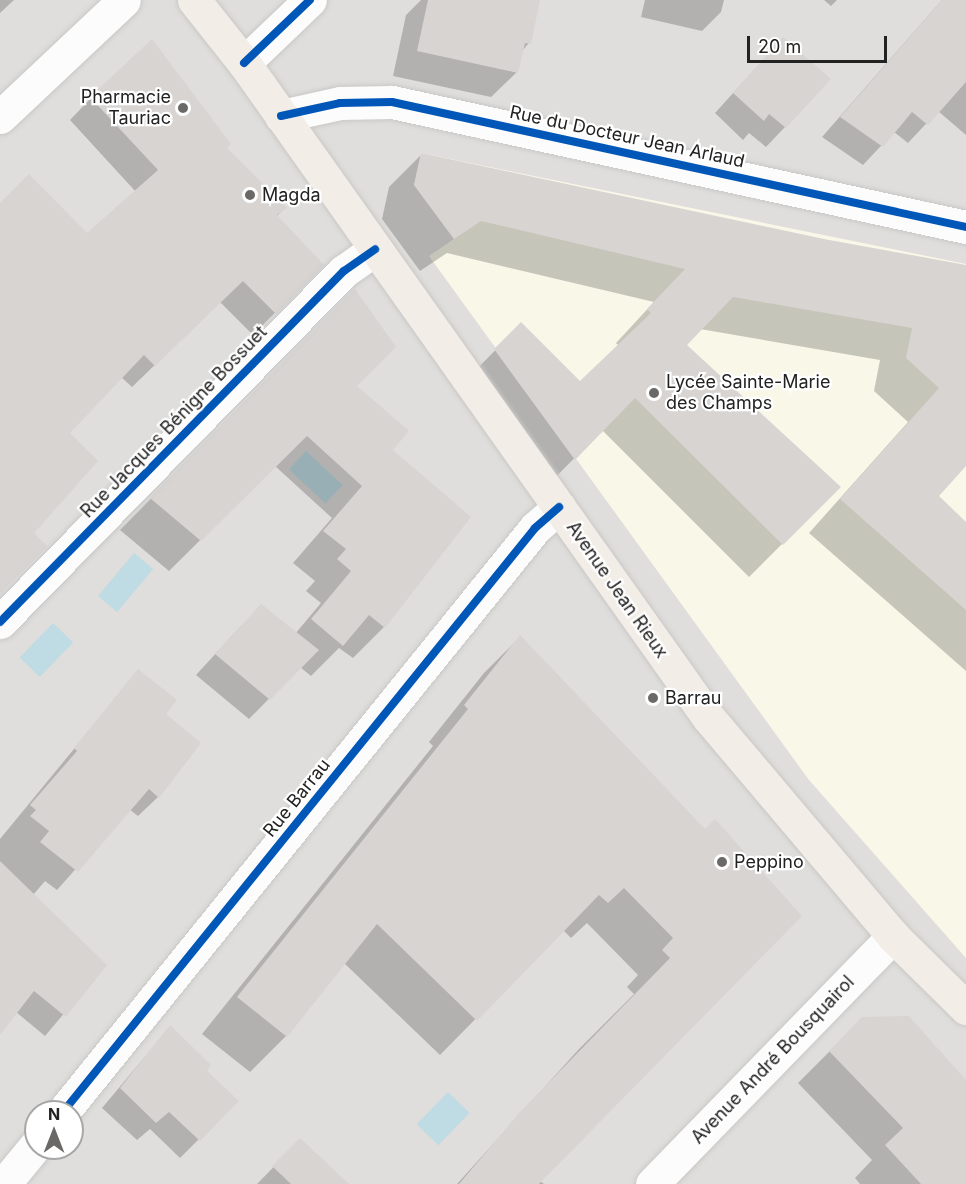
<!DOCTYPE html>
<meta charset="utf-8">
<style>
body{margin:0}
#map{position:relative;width:966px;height:1184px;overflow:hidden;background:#f0eeeb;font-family:Inter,sans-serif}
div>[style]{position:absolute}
.residential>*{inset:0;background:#dfdedc}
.education>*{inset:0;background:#f8f7e8}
.water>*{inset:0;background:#bfdbe3;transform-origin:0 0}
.shadow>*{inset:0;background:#0003}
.building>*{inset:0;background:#d7d4d2}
.roads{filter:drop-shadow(0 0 2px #c9c8c7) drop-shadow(0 0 2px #c9c8c7)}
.minor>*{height:33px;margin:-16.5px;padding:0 16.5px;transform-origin:16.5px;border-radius:16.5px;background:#fdfcfc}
.major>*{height:33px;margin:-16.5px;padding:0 16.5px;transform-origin:16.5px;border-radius:16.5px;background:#f3ede7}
.cycleway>*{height:8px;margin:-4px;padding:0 4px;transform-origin:4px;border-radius:4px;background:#0057b8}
.dots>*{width:16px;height:16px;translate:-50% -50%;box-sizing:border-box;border:3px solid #fff;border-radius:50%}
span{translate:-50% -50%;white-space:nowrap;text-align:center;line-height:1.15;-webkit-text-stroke:4.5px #fff;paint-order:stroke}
.poi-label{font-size:18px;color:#222}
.right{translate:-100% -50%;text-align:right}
.left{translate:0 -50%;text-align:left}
.street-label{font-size:18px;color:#222}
.north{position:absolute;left:24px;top:1100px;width:60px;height:60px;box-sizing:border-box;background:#fff;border:2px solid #a7a7a7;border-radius:50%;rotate:0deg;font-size:16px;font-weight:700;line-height:24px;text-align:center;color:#222}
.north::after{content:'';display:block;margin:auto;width:21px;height:27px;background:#6a6968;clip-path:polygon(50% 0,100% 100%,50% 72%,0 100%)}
.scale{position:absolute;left:747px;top:36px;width:140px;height:27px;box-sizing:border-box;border:3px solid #222;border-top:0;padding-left:8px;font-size:18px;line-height:21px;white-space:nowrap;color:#222;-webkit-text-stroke:4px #fff;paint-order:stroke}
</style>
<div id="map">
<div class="residential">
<i style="clip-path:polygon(evenodd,0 0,966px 0,966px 1184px,0 1184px,0 0,36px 1112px,72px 1112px,72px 1148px,36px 1148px,36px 1112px)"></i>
</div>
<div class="education">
<i style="clip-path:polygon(421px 153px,966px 264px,966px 958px,809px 780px,429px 256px,454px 239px,414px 185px)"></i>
</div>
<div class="water">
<i style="left:306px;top:451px;width:50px;height:25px;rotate:43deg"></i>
<i style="left:134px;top:553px;width:25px;height:56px;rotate:40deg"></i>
<i style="left:53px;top:623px;width:28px;height:48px;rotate:44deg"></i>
<i style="left:448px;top:1092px;width:30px;height:45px;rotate:44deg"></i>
</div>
<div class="shadow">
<i style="clip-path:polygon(0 0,14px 0,0 13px)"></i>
<i style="clip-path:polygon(421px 0,532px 0,529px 43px,522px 51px,516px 73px,491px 97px,393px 76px,406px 15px)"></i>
<i style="clip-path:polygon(645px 0,724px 0,721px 12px,702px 31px,641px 17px)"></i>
<i style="clip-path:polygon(824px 0,837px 0,831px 6px)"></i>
<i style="clip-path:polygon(942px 0,966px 0,966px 135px,938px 111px,908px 143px,894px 132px,863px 165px,822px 137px)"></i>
<i style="clip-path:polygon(764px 59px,785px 127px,766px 147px,749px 133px,743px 140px,715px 113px)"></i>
<i style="clip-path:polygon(91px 98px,225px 148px,285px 208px,276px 217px,322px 265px,253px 335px,220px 302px,132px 387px,121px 377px,68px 433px,31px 533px,0 592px,0 205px,87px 235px,136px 192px,70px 120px)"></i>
<i style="clip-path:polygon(422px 154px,966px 270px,966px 464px,937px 496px,966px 524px,966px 671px,809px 533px,908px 422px,874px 391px,880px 360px,700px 329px,685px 345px,839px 487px,749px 577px,602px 430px,542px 491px,463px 383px,521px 324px,580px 384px,619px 346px,616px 343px,654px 302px,447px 253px,420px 271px,382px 219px,389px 187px)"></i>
<i style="clip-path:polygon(324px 323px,391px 451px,469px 517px,384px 627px,353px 658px,339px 648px,311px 676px,300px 667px,249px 719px,196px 675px,241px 626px,295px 634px,321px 603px,306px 591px,315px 581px,293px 563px,332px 518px,275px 466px,169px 571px,120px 530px)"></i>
<i style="clip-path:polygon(520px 637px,705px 831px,800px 916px,540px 1181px,544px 1184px,457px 1184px,579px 1049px,634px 994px,627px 987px,638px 975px,587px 923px,571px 938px,563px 930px,440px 1055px,344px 963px,286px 1036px,250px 1072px,202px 1034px,433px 746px,429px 742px,484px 673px)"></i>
<i style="clip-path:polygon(138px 671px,163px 714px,158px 797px,138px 816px,129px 809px,57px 890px,45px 881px,33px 895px,105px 965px,45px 1036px,16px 1012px,0 1032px,0 839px)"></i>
<i style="clip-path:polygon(862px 1019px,966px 1126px,966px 1184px,860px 1184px,855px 1178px,872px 1160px,798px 1083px)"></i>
<i style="clip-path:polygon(170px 1027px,205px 1071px,237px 1101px,180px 1158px,150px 1129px,137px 1140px,102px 1108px)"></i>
<i style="clip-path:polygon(300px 1140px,313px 1184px,257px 1184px)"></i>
</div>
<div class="building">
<i style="clip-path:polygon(428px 0,540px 0,531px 44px,525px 43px,518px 73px,417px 51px)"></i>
<i style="clip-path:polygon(942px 0,966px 0,966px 82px,928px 125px,912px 112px,883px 147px,840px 117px)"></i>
<i style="clip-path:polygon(783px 37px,831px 79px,786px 128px,769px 114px,764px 121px,733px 93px)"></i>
<i style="clip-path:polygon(152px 39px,231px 144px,227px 148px,287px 208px,277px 215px,324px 265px,276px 314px,243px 281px,155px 366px,144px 355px,70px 433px,98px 461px,34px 533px,47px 546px,0 594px,0 203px,29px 174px,87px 233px,158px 170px,90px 97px)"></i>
<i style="clip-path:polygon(421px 153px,824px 239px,966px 265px,966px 466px,939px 496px,966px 522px,966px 610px,840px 499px,939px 388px,906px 358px,912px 328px,733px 297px,687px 345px,841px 487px,783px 545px,635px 398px,575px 460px,494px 349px,521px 322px,580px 381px,651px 313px,647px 309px,685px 269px,481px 221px,454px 239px,414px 185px)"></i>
<i style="clip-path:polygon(355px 289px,396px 347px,357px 386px,409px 431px,393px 450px,471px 517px,385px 628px,369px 615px,343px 646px,311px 619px,351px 571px,337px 559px,346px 549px,323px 531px,362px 486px,307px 436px,201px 541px,150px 498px)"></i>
<i style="clip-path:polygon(261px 604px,319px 650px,270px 700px,215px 654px)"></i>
<i style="clip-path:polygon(520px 635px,705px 829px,715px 819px,802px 916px,539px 1184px,459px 1184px,521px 1111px,670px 958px,662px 950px,673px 938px,624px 888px,608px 903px,599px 895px,477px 1021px,377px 924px,287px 1037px,237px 997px,468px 709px,464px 705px)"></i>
<i style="clip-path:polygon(138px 669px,177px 700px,166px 714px,201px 743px,159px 798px,149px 789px,78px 872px,40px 842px,49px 831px,30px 816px,36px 810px,30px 805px,77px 751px,74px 748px)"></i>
<i style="clip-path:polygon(0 861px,107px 965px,66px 1017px,34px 991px,0 1035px)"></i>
<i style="clip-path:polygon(909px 1016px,966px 1080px,966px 1184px,921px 1184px,885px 1145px,903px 1128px,829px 1051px,862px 1017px)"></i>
<i style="clip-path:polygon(170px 1025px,211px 1065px,207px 1071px,239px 1101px,200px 1141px,169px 1112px,156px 1123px,120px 1088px)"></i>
<i style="clip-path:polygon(300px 1138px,349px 1184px,291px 1184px,272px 1166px)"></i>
</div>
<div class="roads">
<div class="minor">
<i style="left:244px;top:63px;width:91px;rotate:-43.7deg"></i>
<i style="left:281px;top:116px;width:60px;rotate:-12.4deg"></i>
<i style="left:340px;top:103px;width:52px;rotate:-1.1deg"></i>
<i style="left:392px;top:102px;width:587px;rotate:12.29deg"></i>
<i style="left:0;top:117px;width:170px;rotate:-43.3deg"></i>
<i style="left:0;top:622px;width:491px;rotate:-45.6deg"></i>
<i style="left:344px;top:271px;width:38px;rotate:-35deg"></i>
<i style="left:63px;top:1112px;width:751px;rotate:-51.05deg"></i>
<i style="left:535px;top:528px;width:32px;rotate:-41deg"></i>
<i style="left:4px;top:1184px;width:50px;rotate:-50.6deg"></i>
<i style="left:652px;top:1184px;width:346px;rotate:-45.8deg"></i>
</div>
<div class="major">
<i style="left:194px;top:0;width:80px;rotate:51.6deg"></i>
<i style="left:244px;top:63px;width:802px;rotate:54.65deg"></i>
<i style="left:708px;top:717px;width:287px;rotate:49.8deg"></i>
<i style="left:893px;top:936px;width:103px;rotate:44.6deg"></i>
</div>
</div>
<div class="cycleway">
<i style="left:244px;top:63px;width:91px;rotate:-43.7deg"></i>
<i style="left:281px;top:116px;width:60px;rotate:-12.4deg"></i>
<i style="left:340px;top:103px;width:52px;rotate:-1.1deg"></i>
<i style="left:392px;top:102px;width:587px;rotate:12.29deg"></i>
<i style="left:0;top:622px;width:491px;rotate:-45.6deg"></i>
<i style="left:344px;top:271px;width:38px;rotate:-35deg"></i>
<i style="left:63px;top:1112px;width:751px;rotate:-51.05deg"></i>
<i style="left:535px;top:528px;width:32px;rotate:-41deg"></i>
</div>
<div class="dots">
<i style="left:183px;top:108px;background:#6a6968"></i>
<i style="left:250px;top:195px;background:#6a6968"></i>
<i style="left:654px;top:393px;background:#6a6968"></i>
<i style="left:653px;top:698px;background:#6a6968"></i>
<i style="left:722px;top:862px;background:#6a6968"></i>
</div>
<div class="poi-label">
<span class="right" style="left:171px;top:108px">Pharmacie<br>Tauriac</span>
<span class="left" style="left:262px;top:195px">Magda</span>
<span class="left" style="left:666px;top:393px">Lycée Sainte-Marie<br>des Champs</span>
<span class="left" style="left:665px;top:698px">Barrau</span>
<span class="left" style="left:734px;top:862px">Peppino</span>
</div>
<div class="street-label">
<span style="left:627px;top:137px;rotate:12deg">Rue du Docteur Jean Arlaud</span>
<span style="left:174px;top:422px;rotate:-46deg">Rue Jacques Bénigne Bossuet</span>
<span style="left:617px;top:590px;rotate:55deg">Avenue Jean Rieux</span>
<span style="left:297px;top:798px;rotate:-51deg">Rue Barrau</span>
<span style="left:773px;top:1060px;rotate:-46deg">Avenue André Bousquairol</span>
</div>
<div class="north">N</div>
<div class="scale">20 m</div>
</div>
